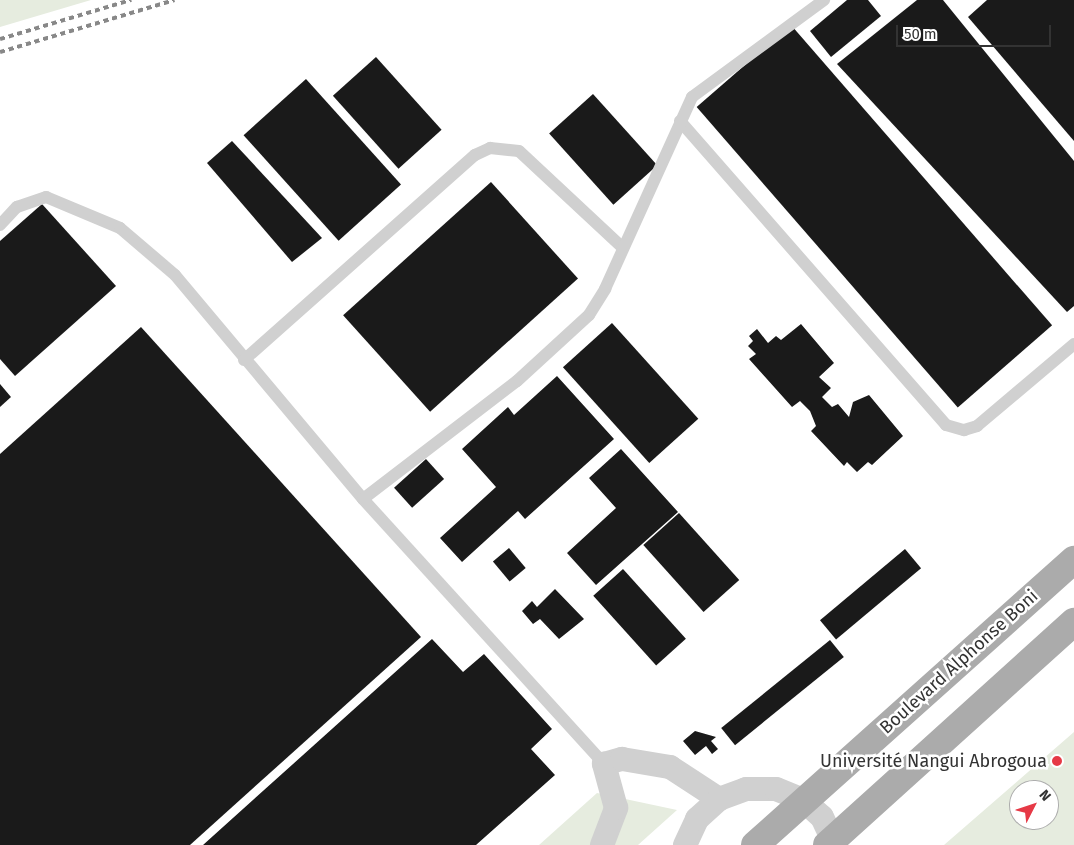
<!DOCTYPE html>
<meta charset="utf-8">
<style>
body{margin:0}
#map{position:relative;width:1074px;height:845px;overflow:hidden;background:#fff;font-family:"Fira Sans",sans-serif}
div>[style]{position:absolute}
.green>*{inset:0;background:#e6ecdf}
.building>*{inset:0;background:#1a1a1a;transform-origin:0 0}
.service>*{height:12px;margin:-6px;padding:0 6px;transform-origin:6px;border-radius:6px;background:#d0d0d0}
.minor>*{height:24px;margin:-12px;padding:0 12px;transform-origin:12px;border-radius:12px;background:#d0d0d0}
.primary>*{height:28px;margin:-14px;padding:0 14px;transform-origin:14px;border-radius:14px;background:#ababab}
.rail>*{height:4px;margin-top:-2px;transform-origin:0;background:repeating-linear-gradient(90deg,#888 0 5px,transparent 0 9px)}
.dots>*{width:14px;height:14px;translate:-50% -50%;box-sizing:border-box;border:2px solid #fff;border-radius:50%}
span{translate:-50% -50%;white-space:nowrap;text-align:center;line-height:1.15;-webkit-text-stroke:5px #fff;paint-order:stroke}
.street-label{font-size:18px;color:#333}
.poi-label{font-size:18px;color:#333}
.right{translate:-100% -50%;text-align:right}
.north{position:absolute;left:1009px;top:780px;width:50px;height:50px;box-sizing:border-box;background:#fff;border:1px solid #adadad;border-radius:50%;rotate:49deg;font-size:14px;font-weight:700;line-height:20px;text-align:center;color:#333}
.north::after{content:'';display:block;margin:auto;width:18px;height:22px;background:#e63946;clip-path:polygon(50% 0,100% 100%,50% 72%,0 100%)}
.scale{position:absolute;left:896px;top:25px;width:155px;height:22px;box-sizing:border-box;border:2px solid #333;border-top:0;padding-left:6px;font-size:15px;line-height:18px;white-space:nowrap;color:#333;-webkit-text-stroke:4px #fff;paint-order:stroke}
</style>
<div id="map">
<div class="green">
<i style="clip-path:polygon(0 0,91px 0,0 27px)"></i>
<i style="clip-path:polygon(evenodd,1074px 732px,1074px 845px,944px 845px,1074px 732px,1019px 790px,1049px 790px,1049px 820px,1019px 820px,1019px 790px)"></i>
<i style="clip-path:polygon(597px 793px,677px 810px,638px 845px,539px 845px)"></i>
</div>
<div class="building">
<i style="clip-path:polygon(847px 0,868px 0,881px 16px,831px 57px,810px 31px)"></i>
<i style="clip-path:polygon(917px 0,943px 0,1074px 161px,1074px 306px,1067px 312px,837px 64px)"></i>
<i style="clip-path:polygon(987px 0,1074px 0,1074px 141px,968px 17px)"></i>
<i style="left:791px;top:25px;width:398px;height:125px;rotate:49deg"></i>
<i style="left:376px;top:57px;width:98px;height:58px;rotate:48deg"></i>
<i style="left:306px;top:79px;width:142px;height:84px;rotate:48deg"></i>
<i style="left:593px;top:94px;width:96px;height:59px;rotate:48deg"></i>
<i style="clip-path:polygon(232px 141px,322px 238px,292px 262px,207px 163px)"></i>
<i style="left:491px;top:182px;width:130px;height:199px;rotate:48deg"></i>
<i style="clip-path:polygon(42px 204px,116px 286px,15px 376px,0 359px,0 241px)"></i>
<i style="left:612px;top:323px;width:129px;height:66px;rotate:48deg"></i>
<i style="clip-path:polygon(801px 324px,834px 363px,819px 377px,831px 388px,822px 397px,832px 407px,838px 404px,849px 417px,853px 402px,869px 395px,903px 436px,872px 465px,868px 462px,857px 472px,847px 462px,844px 466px,811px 431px,816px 426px,810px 411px,800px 401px,792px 407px,749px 359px,756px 354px,748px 346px,753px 341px,749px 336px,757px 329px,768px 343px,776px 336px,781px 340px)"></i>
<i style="clip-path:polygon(141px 327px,421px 637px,190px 845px,0 845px,0 454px)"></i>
<i style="clip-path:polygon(557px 376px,614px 439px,525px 519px,518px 511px,462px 562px,440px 538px,496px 487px,462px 449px,508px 407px,514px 415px)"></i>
<i style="clip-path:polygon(0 384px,11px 397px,0 407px)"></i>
<i style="clip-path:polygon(621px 449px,678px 512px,596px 585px,567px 553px,616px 508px,589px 478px)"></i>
<i style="left:426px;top:459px;width:27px;height:43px;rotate:48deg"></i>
<i style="left:679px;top:513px;width:90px;height:48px;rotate:48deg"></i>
<i style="left:509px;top:548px;width:26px;height:21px;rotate:50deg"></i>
<i style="left:905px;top:549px;width:25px;height:111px;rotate:50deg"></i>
<i style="left:623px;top:569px;width:94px;height:40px;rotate:48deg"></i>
<i style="clip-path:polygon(555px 589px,584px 619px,559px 639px,540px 619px,533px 624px,522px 611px,532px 601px,537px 607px)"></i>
<i style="clip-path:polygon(432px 639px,463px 672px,484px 654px,552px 729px,531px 749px,555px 775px,476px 845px,203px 845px)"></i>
<i style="left:830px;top:640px;width:22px;height:140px;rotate:51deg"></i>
<i style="clip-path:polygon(695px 731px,716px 737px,711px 741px,718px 749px,712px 754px,706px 746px,695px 755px,683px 741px)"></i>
</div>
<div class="service">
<i style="left:680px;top:121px;width:404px;rotate:48.8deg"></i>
<i style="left:946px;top:425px;width:19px;rotate:16deg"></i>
<i style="left:964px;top:430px;width:14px;rotate:-17deg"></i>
<i style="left:977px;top:426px;width:127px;rotate:-40.2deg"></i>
<i style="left:0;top:225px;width:25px;rotate:-47deg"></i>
<i style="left:17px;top:207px;width:31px;rotate:-19deg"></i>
<i style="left:46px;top:197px;width:80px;rotate:22.7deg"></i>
<i style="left:120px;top:228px;width:72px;rotate:40.5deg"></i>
<i style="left:175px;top:275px;width:292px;rotate:50deg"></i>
<i style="left:363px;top:499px;width:358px;rotate:47.7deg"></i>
<i style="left:244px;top:360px;width:309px;rotate:-41.6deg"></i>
<i style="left:475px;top:155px;width:17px;rotate:-25deg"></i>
<i style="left:490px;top:148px;width:29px;rotate:6deg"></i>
<i style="left:519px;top:151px;width:142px;rotate:43deg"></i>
<i style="left:363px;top:499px;width:194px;rotate:-37.5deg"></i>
<i style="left:517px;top:381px;width:98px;rotate:-42.5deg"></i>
<i style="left:589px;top:315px;width:31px;rotate:-58deg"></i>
<i style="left:605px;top:289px;width:211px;rotate:-65.6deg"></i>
<i style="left:692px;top:97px;width:164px;rotate:-36.3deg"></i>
</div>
<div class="minor">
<i style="left:602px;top:845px;width:40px;rotate:-69deg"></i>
<i style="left:616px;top:808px;width:46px;rotate:-105.3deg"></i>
<i style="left:604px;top:764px;width:19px;rotate:-16deg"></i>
<i style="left:622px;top:759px;width:49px;rotate:9.5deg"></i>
<i style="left:670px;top:767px;width:59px;rotate:33.1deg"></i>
<i style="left:685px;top:845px;width:29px;rotate:-65deg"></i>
<i style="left:697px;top:819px;width:30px;rotate:-42deg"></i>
<i style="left:719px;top:799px;width:29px;rotate:-20deg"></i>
<i style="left:746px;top:789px;width:30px"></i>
<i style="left:776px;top:789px;width:29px;rotate:22deg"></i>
<i style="left:803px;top:800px;width:25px;rotate:42deg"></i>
<i style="left:822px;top:817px;width:31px;rotate:65deg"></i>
</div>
<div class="primary">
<i style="left:755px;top:845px;width:428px;rotate:-41.8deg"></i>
<i style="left:827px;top:845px;width:333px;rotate:-42.1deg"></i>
</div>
<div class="rail">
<i style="left:0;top:39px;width:137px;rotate:-16.6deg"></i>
<i style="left:0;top:52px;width:182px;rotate:-16.6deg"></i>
</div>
<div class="dots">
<i style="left:1057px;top:761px;background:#e63946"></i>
</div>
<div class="street-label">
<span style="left:959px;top:662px;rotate:-42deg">Boulevard Alphonse Boni</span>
</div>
<div class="poi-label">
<span class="right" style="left:1047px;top:761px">Université Nangui Abrogoua</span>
</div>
<div class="north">N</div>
<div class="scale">50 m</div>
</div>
